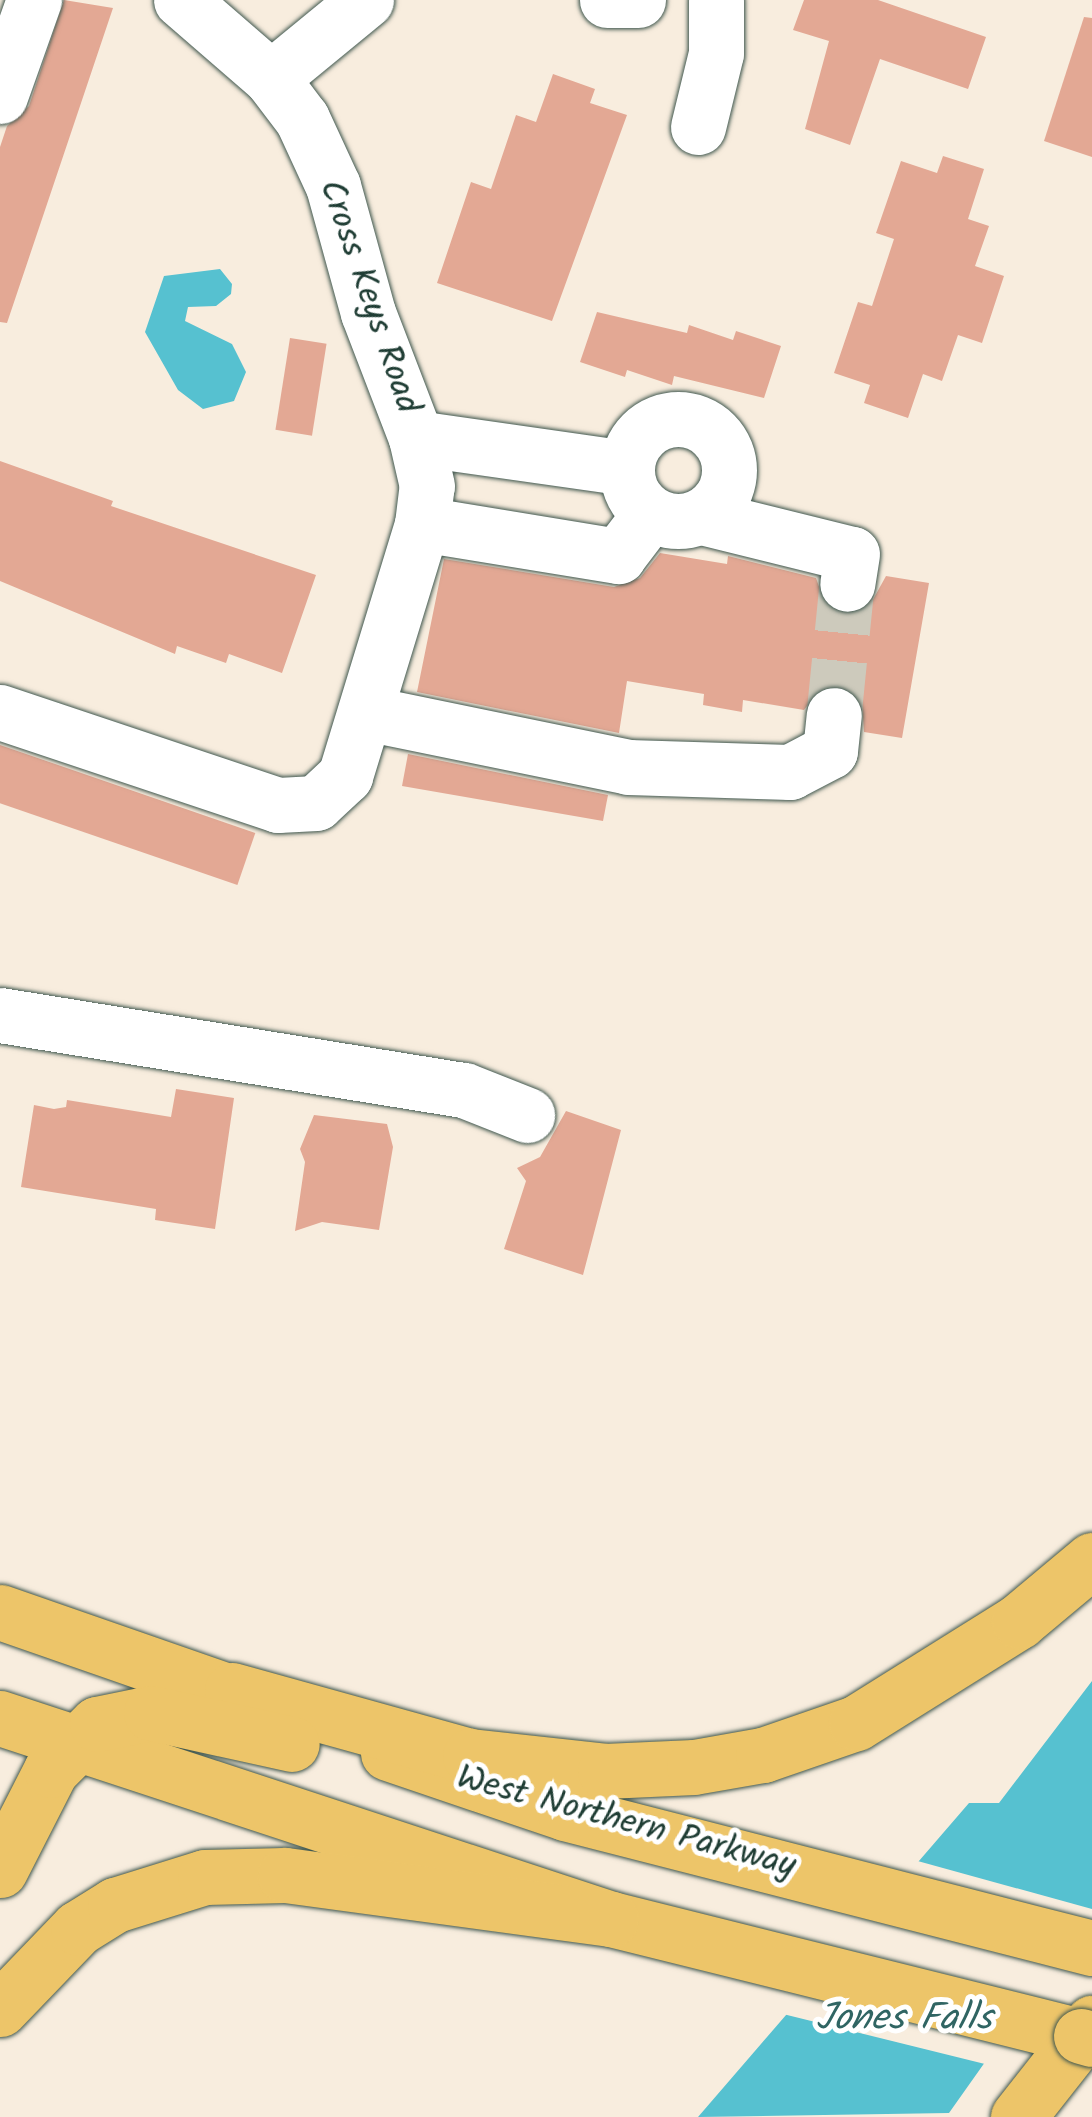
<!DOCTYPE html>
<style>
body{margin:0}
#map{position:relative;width:1092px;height:2117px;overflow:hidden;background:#f8edde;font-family:Kalam,sans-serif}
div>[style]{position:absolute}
.water>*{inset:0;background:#56c1d0}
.pier>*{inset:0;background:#f8edde}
.building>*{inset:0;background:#e3a894;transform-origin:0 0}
.minor-tunnel>*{height:55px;margin-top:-27.5px;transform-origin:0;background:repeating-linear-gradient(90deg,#cdcabc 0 55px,transparent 0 83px)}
.roads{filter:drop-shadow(0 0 2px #40574e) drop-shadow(0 0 2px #40574e)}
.minor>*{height:55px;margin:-27.5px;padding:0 27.5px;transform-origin:27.5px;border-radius:27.5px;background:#fff}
.minor>.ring{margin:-27.5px;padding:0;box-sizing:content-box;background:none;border:55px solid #fff;border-radius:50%}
.major>*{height:55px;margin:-27.5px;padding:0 27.5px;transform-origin:27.5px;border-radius:27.5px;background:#edc569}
.highway>*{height:55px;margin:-27.5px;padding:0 27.5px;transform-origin:27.5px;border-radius:27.5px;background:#edc569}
.bridges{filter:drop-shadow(0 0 2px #40574e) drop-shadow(0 0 2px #40574e)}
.major-bridge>*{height:55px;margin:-27.5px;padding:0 27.5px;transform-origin:27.5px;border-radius:27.5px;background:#edc569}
span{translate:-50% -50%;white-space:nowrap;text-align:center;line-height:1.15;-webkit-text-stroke:10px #fff;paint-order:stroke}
.street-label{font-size:35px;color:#1f3d34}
.water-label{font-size:38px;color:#306563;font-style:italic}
</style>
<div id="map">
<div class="water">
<i style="clip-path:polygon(220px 269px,232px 284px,231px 294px,216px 306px,188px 307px,185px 321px,232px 344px,246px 372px,234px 401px,203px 409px,178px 390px,145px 332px,164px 276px)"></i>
<i style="clip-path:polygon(1092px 1681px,1092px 1911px,949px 2113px,698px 2117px,969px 1803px,999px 1803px)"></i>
</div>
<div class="pier">
<i style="clip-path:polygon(914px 1860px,1092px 1909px,1092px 1919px,989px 2065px,783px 2014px)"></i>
</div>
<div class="building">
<i style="clip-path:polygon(64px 0,113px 8px,7px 323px,0 322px,0 147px,7px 126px,29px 106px)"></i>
<i style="clip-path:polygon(804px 0,878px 0,986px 37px,968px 89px,880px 59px,850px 145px,805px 129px,829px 41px,793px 30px)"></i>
<i style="clip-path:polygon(1084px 17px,1092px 18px,1092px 157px,1044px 141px)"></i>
<i style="clip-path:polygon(553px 74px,595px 89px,590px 103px,627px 115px,552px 321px,437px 283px,471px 182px,491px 189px,516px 115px,536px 122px)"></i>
<i style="clip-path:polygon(943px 156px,984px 169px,968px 219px,989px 226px,975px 266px,1004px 276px,982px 343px,958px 335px,942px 381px,923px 374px,908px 418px,864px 403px,870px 385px,834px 373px,858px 302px,872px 306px,894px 239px,876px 233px,901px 161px,937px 173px)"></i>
<i style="clip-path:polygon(597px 312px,687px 333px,689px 325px,733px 340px,736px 331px,781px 346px,764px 398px,674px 376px,672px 385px,627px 370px,625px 377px,580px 362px)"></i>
<i style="left:290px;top:338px;width:37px;height:93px;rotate:9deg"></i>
<i style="clip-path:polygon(0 461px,113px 501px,111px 506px,316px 575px,282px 673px,229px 654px,226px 663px,177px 646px,175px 654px,0 581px)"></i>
<i style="clip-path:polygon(660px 553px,727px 564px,728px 556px,816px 578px,826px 607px,843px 615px,870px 605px,886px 576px,929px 583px,902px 738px,864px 732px,862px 702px,836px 684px,821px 687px,804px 710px,743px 700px,742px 712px,703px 705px,704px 694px,627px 681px,619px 733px,417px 692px,444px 559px,614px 587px,640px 578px)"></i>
<i style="left:0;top:745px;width:270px;height:55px;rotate:19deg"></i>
<i style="clip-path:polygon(408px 754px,608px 795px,603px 821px,402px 786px)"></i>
<i style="clip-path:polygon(176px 1089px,234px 1098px,215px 1229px,155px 1220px,156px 1209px,21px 1187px,34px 1105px,54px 1109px,66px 1107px,67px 1100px,171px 1117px)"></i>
<i style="clip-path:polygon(566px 1111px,621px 1130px,583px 1275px,504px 1249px,526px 1181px,517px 1168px,540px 1157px)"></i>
<i style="clip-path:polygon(314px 1115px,387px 1124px,393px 1147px,379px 1230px,322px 1222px,295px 1231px,305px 1162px,300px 1149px)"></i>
</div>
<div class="minor-tunnel">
<i style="left:834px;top:715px;width:132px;rotate:-84.3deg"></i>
</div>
<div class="roads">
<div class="minor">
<i style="left:607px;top:0;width:31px"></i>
<i style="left:271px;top:78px;width:123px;rotate:-39.4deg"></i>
<i style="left:0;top:96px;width:102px;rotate:-70.5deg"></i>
<i style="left:698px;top:127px;width:76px;rotate:-76.3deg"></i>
<i style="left:716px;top:53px;width:53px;rotate:-90deg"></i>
<i class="ring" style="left:627px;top:419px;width:47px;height:47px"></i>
<i style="left:416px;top:438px;width:212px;rotate:8.1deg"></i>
<i style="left:702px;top:517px;width:154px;rotate:13.9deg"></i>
<i style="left:852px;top:554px;width:30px;rotate:99deg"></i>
<i style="left:422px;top:524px;width:199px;rotate:9.3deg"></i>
<i style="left:618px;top:556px;width:53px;rotate:-52.7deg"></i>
<i style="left:0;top:712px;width:293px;rotate:18.5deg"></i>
<i style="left:278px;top:805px;width:38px;rotate:-3deg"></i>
<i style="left:316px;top:803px;width:40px;rotate:-43deg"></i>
<i style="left:345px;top:776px;width:264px;rotate:-73deg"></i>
<i style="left:422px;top:524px;width:38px;rotate:-83deg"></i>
<i style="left:427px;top:486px;width:49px;rotate:-102.9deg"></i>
<i style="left:416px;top:438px;width:134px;rotate:-111deg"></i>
<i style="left:368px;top:313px;width:132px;rotate:-105.4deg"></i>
<i style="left:333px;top:186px;width:74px;rotate:-114.8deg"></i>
<i style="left:302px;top:119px;width:51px;rotate:-127.1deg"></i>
<i style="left:271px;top:78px;width:119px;rotate:-139.1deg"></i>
<i style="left:366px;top:713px;width:268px;rotate:11.6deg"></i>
<i style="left:628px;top:767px;width:162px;rotate:1.8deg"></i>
<i style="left:790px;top:772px;width:45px;rotate:-27.7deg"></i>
<i style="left:830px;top:751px;width:36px;rotate:-84deg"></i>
<i style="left:0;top:1015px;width:470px;rotate:9.2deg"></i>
<i style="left:464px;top:1090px;width:68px;rotate:21.6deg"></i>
</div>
<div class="major">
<i style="left:0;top:1612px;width:292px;rotate:19.2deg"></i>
<i style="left:0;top:1718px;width:643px;rotate:18.21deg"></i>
<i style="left:611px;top:1919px;width:484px;rotate:14deg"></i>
<i style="left:388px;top:1753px;width:187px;rotate:18.7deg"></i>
<i style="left:565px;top:1813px;width:544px;rotate:14.37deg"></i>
</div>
<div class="highway">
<i style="left:232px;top:1690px;width:247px;rotate:15.5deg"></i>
<i style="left:470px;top:1756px;width:136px;rotate:6.3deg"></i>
<i style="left:605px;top:1771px;width:89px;rotate:-2.6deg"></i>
<i style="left:694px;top:1767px;width:70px;rotate:-9.9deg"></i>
<i style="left:763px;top:1755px;width:98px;rotate:-19deg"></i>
<i style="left:856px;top:1723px;width:192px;rotate:-32deg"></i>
<i style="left:1019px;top:1621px;width:95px;rotate:-39.9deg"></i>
<i style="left:0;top:1870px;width:112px;rotate:-63deg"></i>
<i style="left:51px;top:1770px;width:65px;rotate:-45deg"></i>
<i style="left:97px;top:1724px;width:55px;rotate:-11.5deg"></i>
<i style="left:151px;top:1713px;width:144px;rotate:12.4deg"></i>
<i style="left:0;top:2009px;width:112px;rotate:-46.1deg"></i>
<i style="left:78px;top:1928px;width:44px;rotate:-31.9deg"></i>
<i style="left:115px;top:1905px;width:94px;rotate:-17.3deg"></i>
<i style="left:205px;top:1877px;width:80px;rotate:-1.4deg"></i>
<i style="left:285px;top:1875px;width:329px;rotate:7.7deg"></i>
<i style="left:1018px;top:2117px;width:120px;rotate:-51.8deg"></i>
</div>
</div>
<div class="bridges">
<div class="major-bridge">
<i style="left:1081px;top:2036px;width:11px;rotate:15deg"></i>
</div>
</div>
<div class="street-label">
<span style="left:368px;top:297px;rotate:71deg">Cross Keys Road</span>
<span style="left:626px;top:1823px;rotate:15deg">West Northern Parkway</span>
</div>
<div class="water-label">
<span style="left:904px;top:2020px">Jones Falls</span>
</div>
</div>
